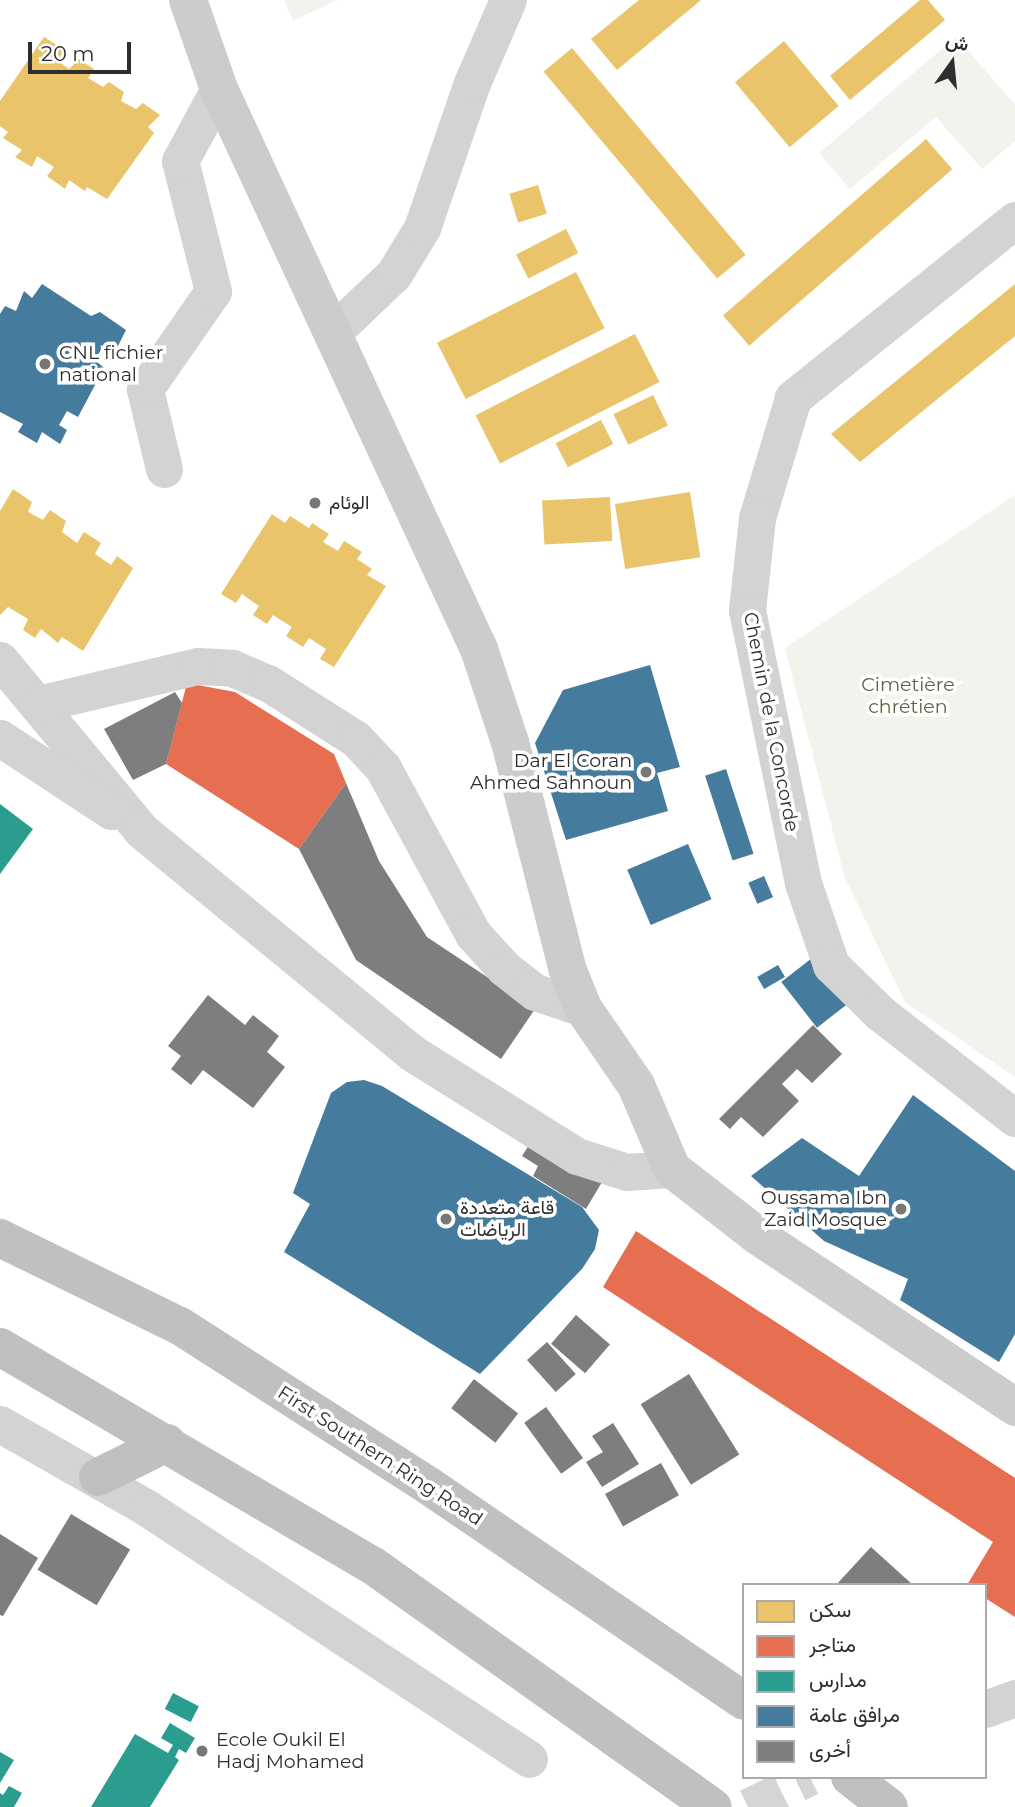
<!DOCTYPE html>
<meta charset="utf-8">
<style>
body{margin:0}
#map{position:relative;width:1015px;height:1807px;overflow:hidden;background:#fff;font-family:Montserrat,Vazirmatn,sans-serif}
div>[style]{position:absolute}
.green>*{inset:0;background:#f1f3ec}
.homes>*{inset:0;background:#e9c46a;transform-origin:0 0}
.shops>*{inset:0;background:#e76f51}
.schools>*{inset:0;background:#2a9d8f;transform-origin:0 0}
.public>*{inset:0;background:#457b9d;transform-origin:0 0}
.building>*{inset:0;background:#7e7e7e;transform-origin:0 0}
.street-tunnel>*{height:37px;margin-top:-18.5px;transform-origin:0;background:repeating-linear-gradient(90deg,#d5d5d5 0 37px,transparent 0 55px)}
.street>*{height:37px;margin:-18.5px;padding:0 18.5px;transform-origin:18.5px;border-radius:18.5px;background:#d3d3d3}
.secondary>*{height:38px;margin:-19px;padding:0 19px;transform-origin:19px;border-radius:19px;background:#ccc}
.highway>*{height:38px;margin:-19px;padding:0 19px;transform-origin:19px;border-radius:19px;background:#c0c0c0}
.dots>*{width:19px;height:19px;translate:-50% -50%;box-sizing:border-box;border:4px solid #fff;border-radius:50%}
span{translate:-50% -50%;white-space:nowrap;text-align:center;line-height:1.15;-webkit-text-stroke:7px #fff;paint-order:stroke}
.poi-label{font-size:19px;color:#2e2e2e}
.left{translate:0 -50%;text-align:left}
.right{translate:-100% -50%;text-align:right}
.park-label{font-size:19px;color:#55673f}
.street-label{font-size:19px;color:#2e2e2e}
.legend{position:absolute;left:742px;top:1583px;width:245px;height:196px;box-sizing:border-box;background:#fff;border:2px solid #ababab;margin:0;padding:9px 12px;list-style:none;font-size:21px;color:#2e2e2e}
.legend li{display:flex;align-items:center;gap:14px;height:35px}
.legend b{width:35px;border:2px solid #ababab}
.north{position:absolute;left:917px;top:28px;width:70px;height:70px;-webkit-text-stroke:5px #fff;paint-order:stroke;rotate:15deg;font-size:19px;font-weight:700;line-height:28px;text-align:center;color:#2e2e2e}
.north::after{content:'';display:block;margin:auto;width:24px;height:32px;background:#2e2e2e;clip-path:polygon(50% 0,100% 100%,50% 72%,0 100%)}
.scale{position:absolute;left:28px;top:42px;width:103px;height:32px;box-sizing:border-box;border:4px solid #2e2e2e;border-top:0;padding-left:9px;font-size:21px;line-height:24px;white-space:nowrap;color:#2e2e2e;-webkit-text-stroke:5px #fff;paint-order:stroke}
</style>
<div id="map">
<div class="green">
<i style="clip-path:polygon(284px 0,337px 0,293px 21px)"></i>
<i style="clip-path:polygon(956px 37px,1015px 105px,1015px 141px,982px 169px,936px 117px,850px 189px,819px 153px)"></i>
<i style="clip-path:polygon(1015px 495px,1015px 1077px,905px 1002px,845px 878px,785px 648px)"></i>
</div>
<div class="homes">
<i style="clip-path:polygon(639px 0,701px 0,617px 70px,591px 39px)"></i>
<i style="clip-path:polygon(920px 0,928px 0,945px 20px,850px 100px,830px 76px)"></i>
<i style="clip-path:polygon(44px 37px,65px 50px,57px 60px,69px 69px,79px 59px,94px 69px,88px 78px,103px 87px,109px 82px,124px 92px,121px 101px,136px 109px,143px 103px,160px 115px,148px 127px,154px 133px,107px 199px,87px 187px,85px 191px,69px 180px,65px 189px,47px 176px,54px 167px,37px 156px,32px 167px,15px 157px,22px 150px,3px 138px,8px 132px,0 126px,0 101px)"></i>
<i style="left:784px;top:41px;width:85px;height:64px;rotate:50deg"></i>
<i style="left:572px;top:48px;width:270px;height:37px;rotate:50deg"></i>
<i style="left:926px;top:139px;width:40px;height:269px;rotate:49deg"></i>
<i style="left:538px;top:185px;width:30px;height:30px;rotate:73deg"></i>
<i style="left:566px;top:229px;width:27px;height:56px;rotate:63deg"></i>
<i style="left:576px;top:272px;width:63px;height:156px;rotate:63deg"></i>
<i style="clip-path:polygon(1015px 284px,1015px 336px,860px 462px,831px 434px)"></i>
<i style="left:635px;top:334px;width:54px;height:179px;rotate:63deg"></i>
<i style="left:653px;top:395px;width:34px;height:44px;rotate:64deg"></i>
<i style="left:601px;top:420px;width:27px;height:51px;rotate:63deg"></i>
<i style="clip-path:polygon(13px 489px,32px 502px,28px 512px,43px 520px,50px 510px,66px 521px,62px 532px,77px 543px,84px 532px,101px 543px,95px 554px,111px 565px,117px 556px,133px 568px,83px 651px,62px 637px,58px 643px,41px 629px,35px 638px,23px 630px,28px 619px,8px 607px,0 615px,0 511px)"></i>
<i style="left:690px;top:492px;width:66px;height:76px;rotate:81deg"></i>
<i style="left:610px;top:497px;width:44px;height:68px;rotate:87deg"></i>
<i style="clip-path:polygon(272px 514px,285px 523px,290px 516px,309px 528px,312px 523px,329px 534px,323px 542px,338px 551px,344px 541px,362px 552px,357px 559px,372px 569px,367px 575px,386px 586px,334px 667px,320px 659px,326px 649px,309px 638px,303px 647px,286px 636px,292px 627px,273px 615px,267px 624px,253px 615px,259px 606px,242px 594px,236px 603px,221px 594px)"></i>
</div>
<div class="shops">
<i style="clip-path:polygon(187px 683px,235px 692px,334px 754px,346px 783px,299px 849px,166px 764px)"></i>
<i style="clip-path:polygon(636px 1231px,1015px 1478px,1015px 1617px,985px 1598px,985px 1585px,967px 1585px,993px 1542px,603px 1287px)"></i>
</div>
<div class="schools">
<i style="clip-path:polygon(0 804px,33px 829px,0 874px)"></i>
<i style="left:173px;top:1693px;width:29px;height:18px;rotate:27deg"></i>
<i style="clip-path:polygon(170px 1723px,195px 1738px,186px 1753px,179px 1749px,175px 1757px,179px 1760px,150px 1807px,91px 1807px,135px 1734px,168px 1753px,173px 1745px,161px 1738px)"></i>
<i style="clip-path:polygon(0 1752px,14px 1760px,0 1783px)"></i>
<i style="clip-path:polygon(9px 1786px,22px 1793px,14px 1807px,0 1807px,0 1793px,3px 1795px)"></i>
</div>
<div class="public">
<i style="clip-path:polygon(42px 284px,91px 316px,100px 312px,126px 330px,115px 352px,103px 346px,95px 360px,104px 368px,78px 417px,67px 411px,59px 425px,67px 430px,60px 444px,42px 432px,37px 443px,18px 432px,23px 424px,0 412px,0 314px,5px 306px,16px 311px,24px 291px,32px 298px)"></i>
<i style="clip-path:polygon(650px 665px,680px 767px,657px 773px,668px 811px,566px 840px,535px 743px,563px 690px)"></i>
<i style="left:726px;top:769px;width:89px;height:22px;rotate:72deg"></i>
<i style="left:688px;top:844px;width:60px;height:66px;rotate:67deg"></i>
<i style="left:764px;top:876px;width:23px;height:17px;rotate:67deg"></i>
<i style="left:812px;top:958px;width:58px;height:39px;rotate:52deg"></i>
<i style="left:778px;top:965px;width:14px;height:24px;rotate:60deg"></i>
<i style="clip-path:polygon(364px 1080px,382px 1086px,582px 1207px,599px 1230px,595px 1249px,582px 1269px,480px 1374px,284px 1252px,310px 1204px,293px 1193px,331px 1093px,347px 1082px)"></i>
<i style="clip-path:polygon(913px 1095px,1015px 1171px,1015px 1334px,999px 1362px,900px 1300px,908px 1279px,824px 1241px,751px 1176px,802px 1138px,859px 1176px)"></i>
</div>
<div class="building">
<i style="clip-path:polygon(175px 692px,182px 703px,166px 764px,133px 780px,104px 729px)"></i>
<i style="clip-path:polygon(346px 783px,379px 861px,427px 937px,535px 1009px,501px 1059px,356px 960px,299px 849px)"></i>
<i style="clip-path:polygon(208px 995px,245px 1025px,253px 1015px,279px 1036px,267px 1052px,285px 1067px,253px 1108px,203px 1070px,191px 1085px,171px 1069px,181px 1056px,168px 1046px)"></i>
<i style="clip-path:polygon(813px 1025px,842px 1054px,812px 1083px,797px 1069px,782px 1084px,799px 1101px,763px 1137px,741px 1117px,730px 1129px,719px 1119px)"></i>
<i style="clip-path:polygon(533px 1139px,602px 1182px,586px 1209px,533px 1176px,538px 1166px,522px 1156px)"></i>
<i style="left:576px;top:1315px;width:45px;height:38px;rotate:41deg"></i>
<i style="left:547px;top:1342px;width:43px;height:27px;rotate:48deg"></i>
<i style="left:689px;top:1374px;width:95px;height:57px;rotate:58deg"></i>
<i style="left:474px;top:1379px;width:56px;height:37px;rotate:38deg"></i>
<i style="left:546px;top:1407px;width:63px;height:27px;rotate:54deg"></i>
<i style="clip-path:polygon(613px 1423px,639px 1464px,602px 1487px,586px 1462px,603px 1452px,592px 1436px)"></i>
<i style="left:661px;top:1463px;width:37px;height:64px;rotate:61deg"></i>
<i style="left:71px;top:1514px;width:69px;height:65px;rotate:31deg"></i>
<i style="clip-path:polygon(0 1534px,38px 1558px,3px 1616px,0 1615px)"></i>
<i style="clip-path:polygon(871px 1547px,913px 1585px,836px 1585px)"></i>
</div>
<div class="street-tunnel">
<i style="left:748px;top:1807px;width:69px;rotate:-25.8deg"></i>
</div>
<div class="street">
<i style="left:1015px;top:220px;width:285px;rotate:141.3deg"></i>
<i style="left:793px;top:398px;width:125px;rotate:106.7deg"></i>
<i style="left:757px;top:518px;width:93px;rotate:96.2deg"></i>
<i style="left:747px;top:610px;width:279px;rotate:78.4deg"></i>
<i style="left:803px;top:883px;width:87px;rotate:71.1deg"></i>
<i style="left:831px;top:965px;width:69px;rotate:44.4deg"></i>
<i style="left:880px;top:1013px;width:171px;rotate:37.9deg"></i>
<i style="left:333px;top:332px;width:84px;rotate:-43.6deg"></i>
<i style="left:394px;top:274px;width:54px;rotate:-58.7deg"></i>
<i style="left:422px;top:228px;width:153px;rotate:-71deg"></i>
<i style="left:472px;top:83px;width:90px;rotate:-66.6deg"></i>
<i style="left:164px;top:469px;width:82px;rotate:-103.4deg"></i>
<i style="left:145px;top:389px;width:119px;rotate:-55.2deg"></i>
<i style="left:213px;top:291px;width:134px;rotate:-104.2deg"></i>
<i style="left:180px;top:161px;width:82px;rotate:-61.6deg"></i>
<i style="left:0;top:660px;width:222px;rotate:50.3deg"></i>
<i style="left:142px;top:831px;width:350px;rotate:39.4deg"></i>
<i style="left:412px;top:1053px;width:195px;rotate:32deg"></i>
<i style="left:577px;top:1156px;width:52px;rotate:17.7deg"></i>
<i style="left:627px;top:1172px;width:45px;rotate:-3.8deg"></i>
<i style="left:38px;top:704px;width:164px;rotate:-13.4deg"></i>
<i style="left:198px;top:666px;width:34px;rotate:3deg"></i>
<i style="left:232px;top:668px;width:39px;rotate:23deg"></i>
<i style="left:268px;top:683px;width:104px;rotate:32.5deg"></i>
<i style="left:356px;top:739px;width:40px;rotate:47deg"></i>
<i style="left:383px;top:768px;width:189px;rotate:61.5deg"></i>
<i style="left:473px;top:934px;width:46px;rotate:47.6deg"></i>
<i style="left:504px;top:968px;width:39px;rotate:38deg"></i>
<i style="left:535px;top:992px;width:51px;rotate:18.4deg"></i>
<i style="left:0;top:738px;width:133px;rotate:33.3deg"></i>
<i style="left:0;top:1424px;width:169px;rotate:29.7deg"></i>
<i style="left:147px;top:1508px;width:457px;rotate:33.3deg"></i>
<i style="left:985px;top:1709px;width:32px;rotate:-20deg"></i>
</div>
<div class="secondary">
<i style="left:188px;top:0;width:94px;rotate:70.8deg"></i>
<i style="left:219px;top:89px;width:617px;rotate:65.1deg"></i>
<i style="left:479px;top:649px;width:98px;rotate:71.6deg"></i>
<i style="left:510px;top:742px;width:233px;rotate:75.8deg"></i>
<i style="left:567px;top:968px;width:43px;rotate:68.2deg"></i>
<i style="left:583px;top:1008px;width:93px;rotate:55.5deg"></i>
<i style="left:636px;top:1085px;width:91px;rotate:66.8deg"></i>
<i style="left:672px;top:1169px;width:109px;rotate:37.9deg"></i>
<i style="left:758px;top:1236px;width:309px;rotate:33.6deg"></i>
</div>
<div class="highway">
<i style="left:0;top:1238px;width:200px;rotate:26.1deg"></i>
<i style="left:180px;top:1326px;width:296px;rotate:32.7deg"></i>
<i style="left:429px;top:1486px;width:381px;rotate:34.3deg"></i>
<i style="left:0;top:1347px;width:431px;rotate:30.4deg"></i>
<i style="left:372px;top:1565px;width:418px;rotate:35.4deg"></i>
<i style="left:98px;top:1477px;width:77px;rotate:-26.2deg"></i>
<i style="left:850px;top:1777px;width:49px;rotate:37.6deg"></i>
</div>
<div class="dots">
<i style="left:45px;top:364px;background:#777"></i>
<i style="left:315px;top:503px;background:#777"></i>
<i style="left:646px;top:772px;background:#777"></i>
<i style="left:901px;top:1209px;background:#777"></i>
<i style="left:446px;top:1219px;background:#777"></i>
<i style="left:202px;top:1751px;background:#777"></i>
</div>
<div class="poi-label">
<span class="left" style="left:59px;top:364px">CNL fichier<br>national</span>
<span class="left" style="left:329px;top:503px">الوئام</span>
<span class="right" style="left:632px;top:772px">Dar El Coran<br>Ahmed Sahnoun</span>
<span class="right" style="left:887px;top:1209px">Oussama Ibn<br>Zaid Mosque</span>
<span class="left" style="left:460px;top:1219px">قاعة متعددة<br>الرياضات</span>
<span class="left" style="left:216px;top:1751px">Ecole Oukil El<br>Hadj Mohamed</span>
</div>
<div class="park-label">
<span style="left:908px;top:696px">Cimetière<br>chrétien</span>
</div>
<div class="street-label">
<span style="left:771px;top:722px;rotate:79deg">Chemin de la Concorde</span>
<span style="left:380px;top:1456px;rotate:33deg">First Southern Ring Road</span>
</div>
<ul class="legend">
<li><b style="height:19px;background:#e9c46a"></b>سكن</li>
<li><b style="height:19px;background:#e76f51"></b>متاجر</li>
<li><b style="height:19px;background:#2a9d8f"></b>مدارس</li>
<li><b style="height:19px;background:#457b9d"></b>مرافق عامة</li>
<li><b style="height:19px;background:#7e7e7e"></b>أخرى</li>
</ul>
<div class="north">ش</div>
<div class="scale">20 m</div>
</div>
